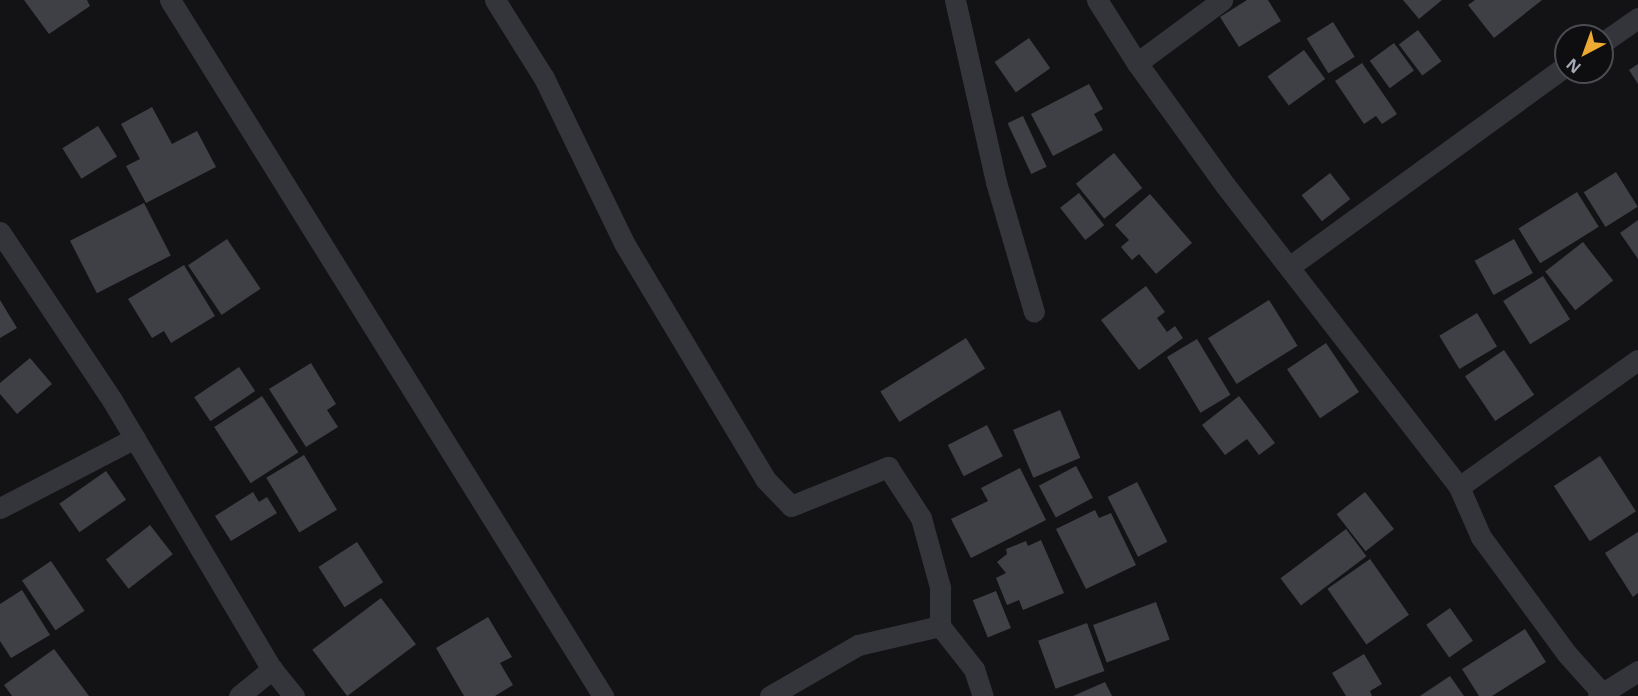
<!DOCTYPE html>
<style>
body{margin:0}
#map{position:relative;width:1638px;height:696px;overflow:hidden;background:#131315;font-family:"Open Sans",sans-serif}
div>[style]{position:absolute}
.building>*{inset:0;background:#3f4045;transform-origin:0 0}
.street>*{height:21px;margin:-10.5px;padding:0 10.5px;transform-origin:10.5px;border-radius:10.5px;background:#34353a}
span{translate:-50% -50%;white-space:nowrap;text-align:center;line-height:1.15;-webkit-text-stroke:4.5px #0e0e10;paint-order:stroke}
.north{position:absolute;left:1554px;top:24px;width:60px;height:60px;box-sizing:border-box;background:#0e0e10;border:2px solid #4a4c52;border-radius:50%;rotate:221deg;font-size:16px;font-weight:700;line-height:24px;text-align:center;color:#a5aab5}
.north::after{content:'';display:block;margin:auto;width:21px;height:27px;background:#eea932;clip-path:polygon(50% 0,100% 100%,50% 72%,0 100%)}
</style>
<div id="map">
<div class="building">
<i style="clip-path:polygon(24px 0,87px 0,90px 6px,49px 34px)"></i>
<i style="clip-path:polygon(1247px 0,1268px 0,1281px 21px,1239px 47px,1220px 17px)"></i>
<i style="clip-path:polygon(1403px 0,1442px 0,1419px 19px)"></i>
<i style="clip-path:polygon(1475px 0,1542px 0,1494px 38px,1468px 5px)"></i>
<i style="left:1333px;top:22px;width:41px;height:31px;rotate:58deg"></i>
<i style="left:1418px;top:30px;width:39px;height:24px;rotate:53deg"></i>
<i style="left:1029px;top:38px;width:37px;height:42px;rotate:55deg"></i>
<i style="left:1394px;top:43px;width:34px;height:30px;rotate:54deg"></i>
<i style="left:1304px;top:50px;width:36px;height:45px;rotate:54deg"></i>
<i style="clip-path:polygon(1362px 63px,1397px 114px,1382px 124px,1376px 116px,1364px 124px,1335px 81px)"></i>
<i style="clip-path:polygon(1638px 64px,1638px 84px,1629px 70px)"></i>
<i style="clip-path:polygon(1089px 84px,1103px 109px,1094px 114px,1103px 130px,1053px 156px,1031px 114px)"></i>
<i style="clip-path:polygon(152px 107px,172px 144px,197px 131px,216px 167px,146px 203px,126px 166px,140px 159px,121px 124px)"></i>
<i style="left:1023px;top:116px;width:56px;height:17px;rotate:65deg"></i>
<i style="left:98px;top:126px;width:36px;height:42px;rotate:58deg"></i>
<i style="left:1114px;top:153px;width:45px;height:49px;rotate:51deg"></i>
<i style="left:1616px;top:172px;width:41px;height:38px;rotate:58deg"></i>
<i style="left:1330px;top:173px;width:33px;height:36px;rotate:52deg"></i>
<i style="left:1577px;top:192px;width:41px;height:69px;rotate:58deg"></i>
<i style="left:1079px;top:193px;width:41px;height:24px;rotate:52deg"></i>
<i style="clip-path:polygon(1150px 194px,1192px 243px,1156px 274px,1139px 254px,1132px 260px,1121px 247px,1129px 240px,1115px 225px)"></i>
<i style="left:144px;top:203px;width:59px;height:83px;rotate:63deg"></i>
<i style="clip-path:polygon(1638px 220px,1638px 259px,1620px 233px)"></i>
<i style="left:227px;top:239px;width:60px;height:47px;rotate:56deg"></i>
<i style="left:1514px;top:239px;width:39px;height:45px;rotate:61deg"></i>
<i style="left:1583px;top:242px;width:49px;height:48px;rotate:52deg"></i>
<i style="clip-path:polygon(184px 265px,215px 316px,171px 343px,164px 331px,152px 338px,128px 299px)"></i>
<i style="left:1543px;top:276px;width:51px;height:47px;rotate:58deg"></i>
<i style="clip-path:polygon(1146px 286px,1165px 312px,1157px 318px,1167px 332px,1175px 326px,1183px 338px,1139px 370px,1101px 320px)"></i>
<i style="clip-path:polygon(0 300px,17px 328px,0 338px)"></i>
<i style="left:1269px;top:300px;width:54px;height:72px;rotate:58deg"></i>
<i style="left:1477px;top:313px;width:39px;height:44px;rotate:59deg"></i>
<i style="left:966px;top:338px;width:36px;height:101px;rotate:58deg"></i>
<i style="left:1197px;top:339px;width:65px;height:35px;rotate:59deg"></i>
<i style="left:1326px;top:343px;width:59px;height:47px;rotate:56deg"></i>
<i style="left:1504px;top:350px;width:54px;height:47px;rotate:56deg"></i>
<i style="clip-path:polygon(30px 358px,52px 384px,17px 414px,0 394px,0 383px)"></i>
<i style="clip-path:polygon(311px 363px,336px 404px,327px 410px,338px 427px,306px 447px,269px 389px)"></i>
<i style="left:239px;top:367px;width:29px;height:54px;rotate:56deg"></i>
<i style="left:262px;top:396px;width:67px;height:57px;rotate:57deg"></i>
<i style="clip-path:polygon(1239px 396px,1275px 443px,1259px 455px,1247px 439px,1225px 455px,1202px 425px)"></i>
<i style="left:1060px;top:410px;width:52px;height:51px;rotate:67deg"></i>
<i style="left:987px;top:425px;width:35px;height:44px;rotate:63deg"></i>
<i style="left:304px;top:455px;width:64px;height:44px;rotate:59deg"></i>
<i style="left:1600px;top:456px;width:66px;height:55px;rotate:57deg"></i>
<i style="left:1076px;top:466px;width:36px;height:42px;rotate:62deg"></i>
<i style="clip-path:polygon(1020px 468px,1046px 520px,971px 558px,951px 519px,988px 501px,981px 488px)"></i>
<i style="left:106px;top:471px;width:35px;height:57px;rotate:55deg"></i>
<i style="left:1137px;top:482px;width:67px;height:33px;rotate:63deg"></i>
<i style="clip-path:polygon(253px 492px,259px 502px,267px 497px,277px 513px,231px 541px,215px 516px)"></i>
<i style="left:1365px;top:492px;width:47px;height:36px;rotate:52deg"></i>
<i style="clip-path:polygon(1095px 510px,1099px 518px,1111px 513px,1136px 565px,1086px 589px,1056px 529px)"></i>
<i style="left:150px;top:525px;width:37px;height:56px;rotate:52deg"></i>
<i style="left:1346px;top:529px;width:34px;height:82px;rotate:53deg"></i>
<i style="clip-path:polygon(1638px 532px,1638px 593px,1633px 597px,1605px 553px)"></i>
<i style="clip-path:polygon(1041px 540px,1064px 593px,1023px 610px,1019px 600px,1007px 605px,996px 578px,1006px 573px,997px 562px,1007px 554px,1006px 549px,1026px 541px,1028px 546px)"></i>
<i style="left:357px;top:542px;width:48px;height:46px;rotate:57deg"></i>
<i style="left:1370px;top:559px;width:68px;height:52px;rotate:55deg"></i>
<i style="left:51px;top:561px;width:60px;height:35px;rotate:56deg"></i>
<i style="clip-path:polygon(22px 590px,50px 635px,11px 658px,0 641px,0 604px)"></i>
<i style="left:996px;top:591px;width:40px;height:25px;rotate:68deg"></i>
<i style="left:381px;top:598px;width:58px;height:86px;rotate:53deg"></i>
<i style="left:1156px;top:602px;width:40px;height:67px;rotate:70deg"></i>
<i style="left:1450px;top:608px;width:40px;height:29px;rotate:55deg"></i>
<i style="clip-path:polygon(488px 617px,512px 657px,500px 663px,513px 685px,495px 696px,464px 696px,436px 648px)"></i>
<i style="left:1087px;top:623px;width:51px;height:52px;rotate:70deg"></i>
<i style="clip-path:polygon(1525px 629px,1546px 662px,1492px 696px,1479px 696px,1462px 669px)"></i>
<i style="clip-path:polygon(54px 649px,89px 696px,12px 696px,4px 685px)"></i>
<i style="clip-path:polygon(1364px 654px,1382px 684px,1370px 691px,1372px 696px,1346px 696px,1332px 673px)"></i>
<i style="clip-path:polygon(1450px 676px,1464px 696px,1420px 696px)"></i>
<i style="clip-path:polygon(1105px 682px,1112px 696px,1073px 696px)"></i>
</div>
<div class="street">
<i style="left:170px;top:0;width:820px;rotate:58.11deg"></i>
<i style="left:495px;top:0;width:92px;rotate:57.9deg"></i>
<i style="left:544px;top:78px;width:183px;rotate:64.1deg"></i>
<i style="left:624px;top:243px;width:275px;rotate:59.1deg"></i>
<i style="left:765px;top:479px;width:37px;rotate:46deg"></i>
<i style="left:791px;top:506px;width:105px;rotate:-21.9deg"></i>
<i style="left:888px;top:467px;width:61px;rotate:57.1deg"></i>
<i style="left:921px;top:518px;width:72px;rotate:74.6deg"></i>
<i style="left:940px;top:587px;width:39px;rotate:90deg"></i>
<i style="left:955px;top:0;width:187px;rotate:77.3deg"></i>
<i style="left:996px;top:182px;width:135px;rotate:73.7deg"></i>
<i style="left:1097px;top:0;width:75px;rotate:57.6deg"></i>
<i style="left:1137px;top:63px;width:150px;rotate:54.2deg"></i>
<i style="left:1225px;top:185px;width:382px;rotate:52.2deg"></i>
<i style="left:1459px;top:487px;width:55px;rotate:66.3deg"></i>
<i style="left:1481px;top:537px;width:145px;rotate:53.7deg"></i>
<i style="left:1567px;top:654px;width:52px;rotate:48.1deg"></i>
<i style="left:1602px;top:43px;width:44px;rotate:-34.8deg"></i>
<i style="left:1137px;top:63px;width:106px;rotate:-36.5deg"></i>
<i style="left:0;top:232px;width:202px;rotate:56.3deg"></i>
<i style="left:112px;top:400px;width:313px;rotate:59.3deg"></i>
<i style="left:272px;top:669px;width:35px;rotate:51deg"></i>
<i style="left:1289px;top:267px;width:342px;rotate:-36deg"></i>
<i style="left:1459px;top:487px;width:219px;rotate:-35.4deg"></i>
<i style="left:0;top:508px;width:152px;rotate:-27.4deg"></i>
<i style="left:239px;top:696px;width:43px;rotate:-39.3deg"></i>
<i style="left:770px;top:696px;width:102px;rotate:-30.1deg"></i>
<i style="left:858px;top:645px;width:84px;rotate:-13deg"></i>
<i style="left:940px;top:626px;width:55px;rotate:51.7deg"></i>
<i style="left:974px;top:669px;width:28px;rotate:72deg"></i>
<i style="left:1598px;top:696px;width:47px;rotate:-32deg"></i>
</div>
<div class="north">N</div>
</div>
